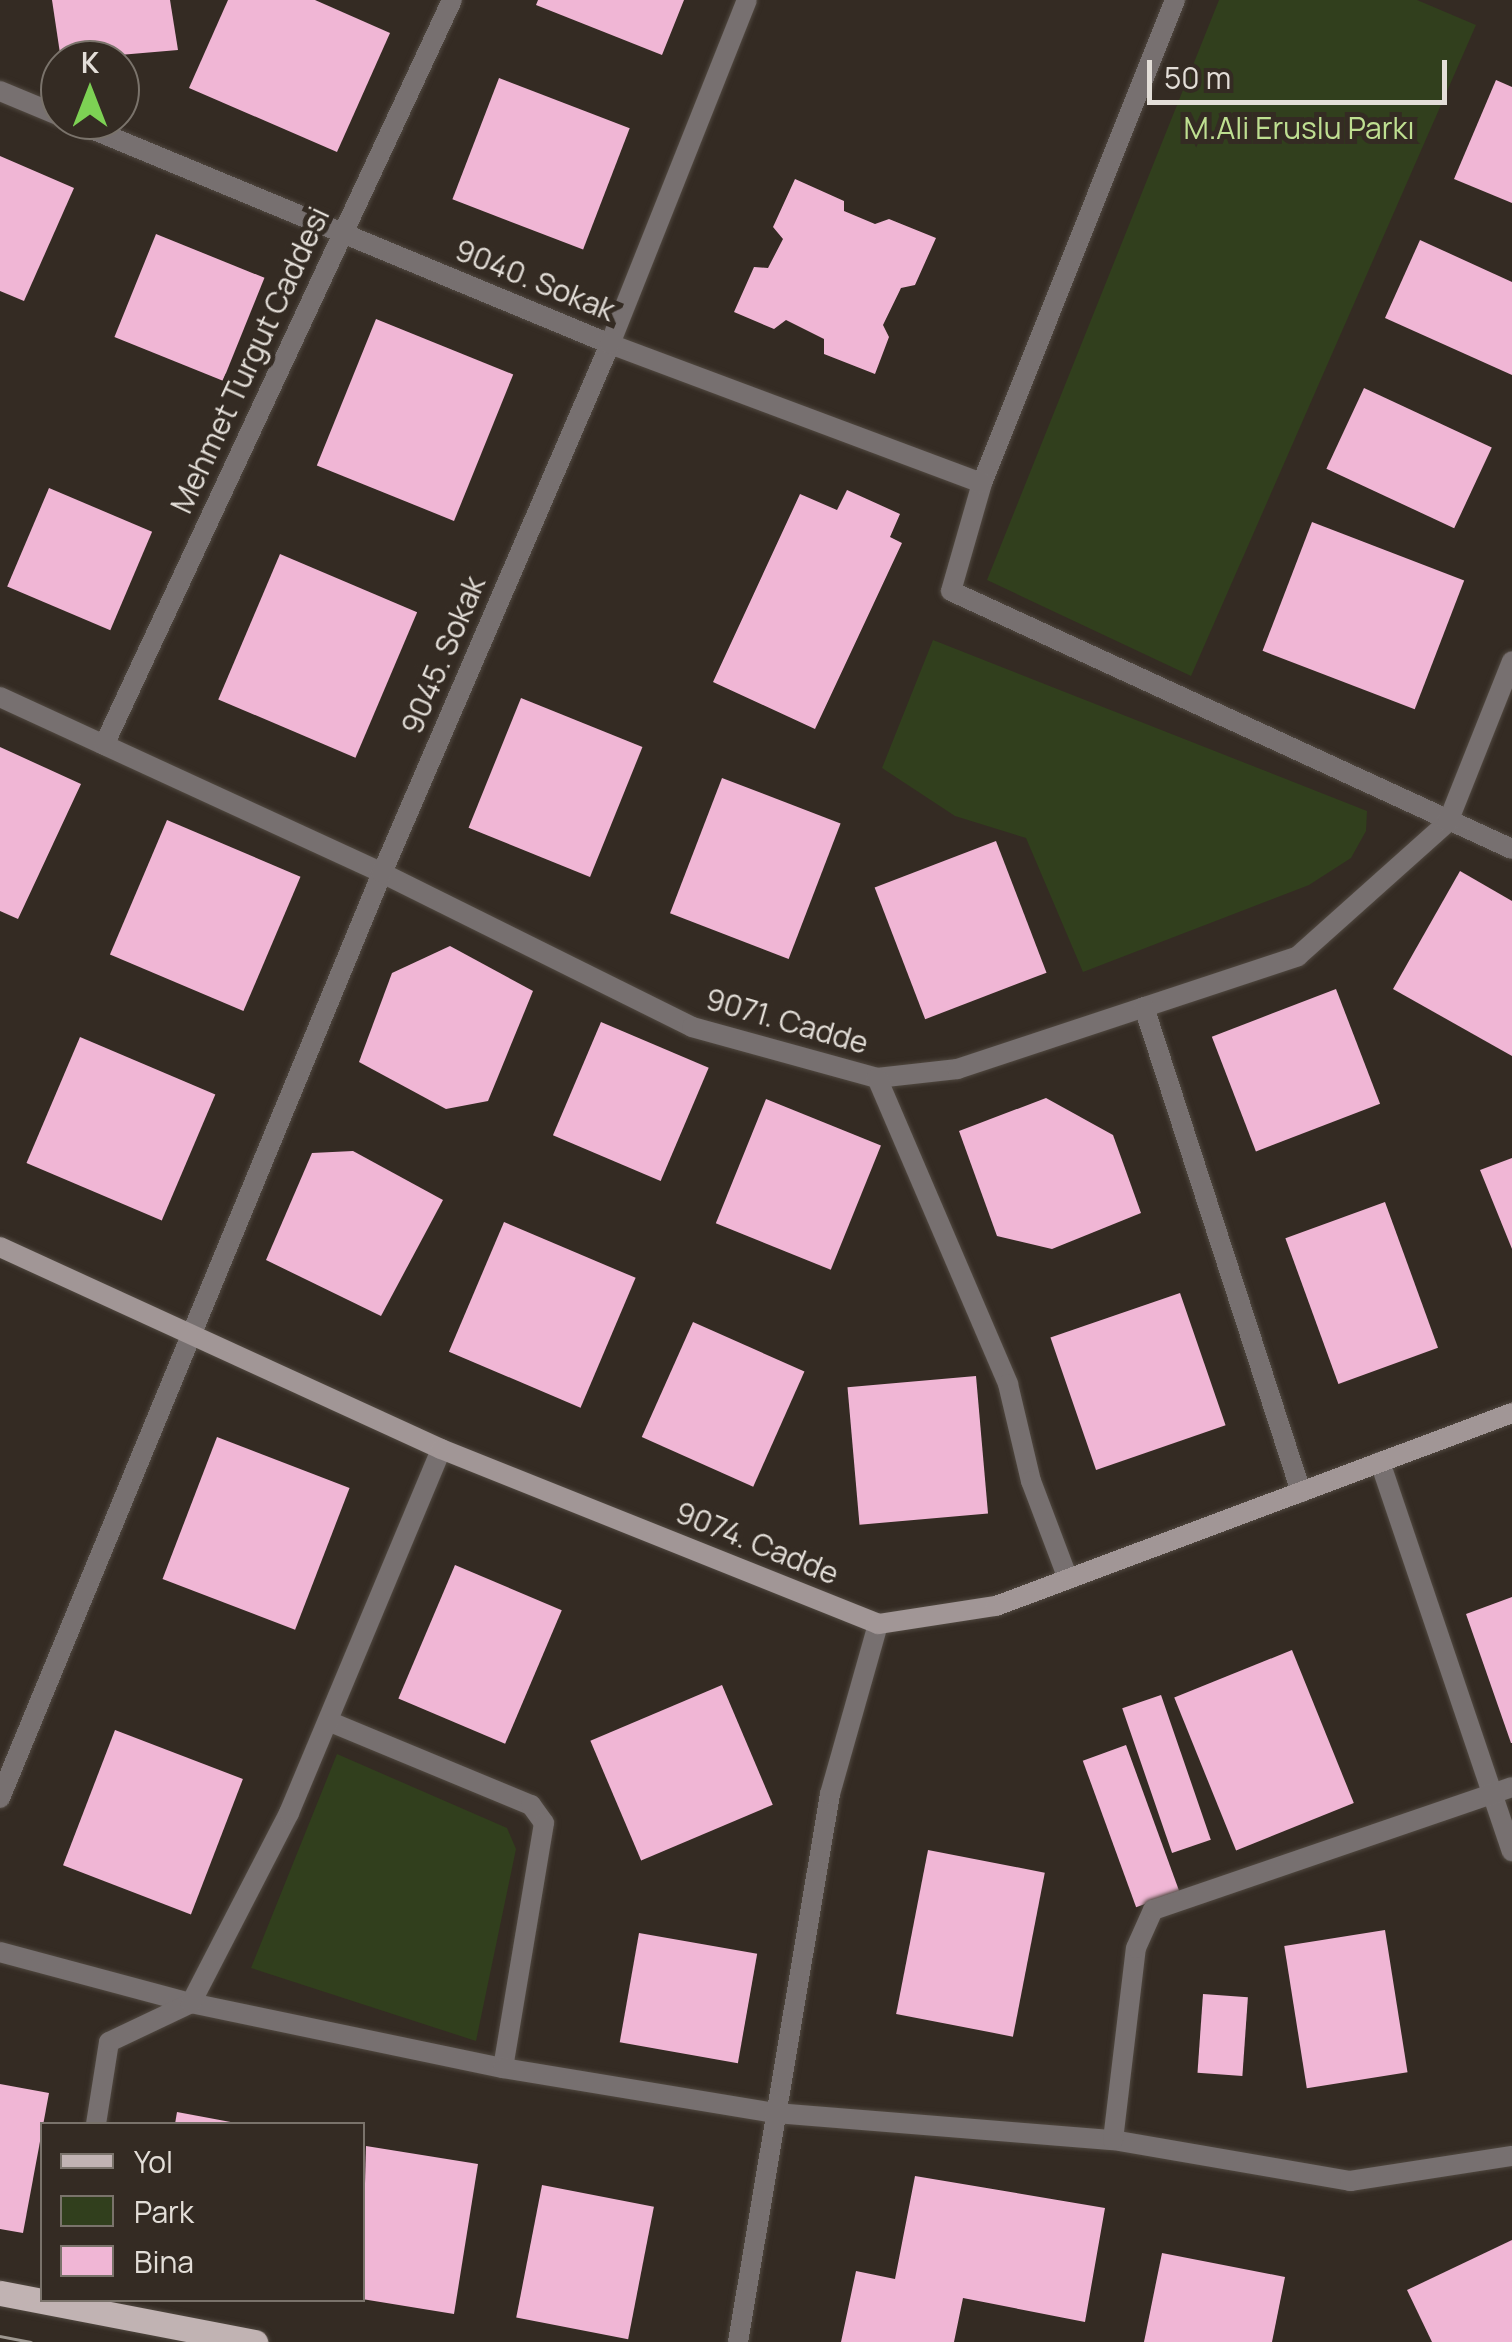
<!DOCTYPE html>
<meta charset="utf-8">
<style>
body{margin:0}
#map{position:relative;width:1512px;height:2342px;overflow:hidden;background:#342b23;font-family:Manrope,sans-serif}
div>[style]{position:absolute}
.green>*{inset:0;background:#313f1d}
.building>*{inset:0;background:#f0b6d5;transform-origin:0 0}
.roads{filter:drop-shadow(0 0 2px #504840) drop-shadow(0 0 2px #504840)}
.street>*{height:20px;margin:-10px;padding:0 10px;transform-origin:10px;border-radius:10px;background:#777070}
.secondary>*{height:20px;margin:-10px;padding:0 10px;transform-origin:10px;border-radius:10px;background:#a19696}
.primary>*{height:25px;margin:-12.5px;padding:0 12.5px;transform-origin:12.5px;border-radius:12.5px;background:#c1b3b3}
.tram>*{height:2.5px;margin:-1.25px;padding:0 1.25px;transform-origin:1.25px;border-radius:1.25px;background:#9d9790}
span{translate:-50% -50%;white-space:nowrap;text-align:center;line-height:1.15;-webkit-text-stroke:10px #342b23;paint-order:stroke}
.park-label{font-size:30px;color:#bedf91}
.street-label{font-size:30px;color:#e3ded8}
.legend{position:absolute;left:40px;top:2122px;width:325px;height:180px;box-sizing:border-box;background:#342b23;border:2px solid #7a736b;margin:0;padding:12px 18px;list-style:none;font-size:30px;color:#e3ded8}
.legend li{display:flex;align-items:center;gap:20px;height:50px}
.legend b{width:50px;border:2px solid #7a736b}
.north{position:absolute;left:40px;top:40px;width:100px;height:100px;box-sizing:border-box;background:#342b23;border:2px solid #7a736b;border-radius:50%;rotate:0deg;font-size:28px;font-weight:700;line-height:40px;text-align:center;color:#e3ded8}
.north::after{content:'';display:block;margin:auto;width:35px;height:45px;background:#7dd154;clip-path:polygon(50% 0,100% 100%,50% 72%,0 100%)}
.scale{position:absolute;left:1147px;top:60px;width:300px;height:45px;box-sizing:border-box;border:5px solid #e3ded8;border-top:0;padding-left:12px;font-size:30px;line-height:35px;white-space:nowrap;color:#e3ded8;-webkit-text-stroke:8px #342b23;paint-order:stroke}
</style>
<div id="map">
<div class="green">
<i style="clip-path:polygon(1219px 0,1417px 0,1476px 25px,1191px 676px,987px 580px)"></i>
<i style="clip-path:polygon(933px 640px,1367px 811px,1366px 831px,1351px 858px,1309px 885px,1083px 972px,1026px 838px,955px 816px,882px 768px)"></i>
<i style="clip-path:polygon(337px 1754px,507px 1828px,516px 1849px,476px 2041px,251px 1968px)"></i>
</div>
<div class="building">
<i style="clip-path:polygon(52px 0,170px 0,178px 50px,61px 60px)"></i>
<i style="clip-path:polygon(228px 0,315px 0,390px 33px,337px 152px,189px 88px)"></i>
<i style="clip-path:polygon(538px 0,684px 0,662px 55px,536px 5px)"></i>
<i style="left:499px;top:78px;width:140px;height:130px;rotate:21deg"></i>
<i style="clip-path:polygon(1496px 80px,1512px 87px,1512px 203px,1454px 179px)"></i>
<i style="clip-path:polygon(0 156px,74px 188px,24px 301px,0 291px)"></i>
<i style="clip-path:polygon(795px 179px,844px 201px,844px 211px,875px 224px,889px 219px,936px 238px,915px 285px,901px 288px,883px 325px,889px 337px,875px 374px,824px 354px,824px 339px,786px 320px,774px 329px,734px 312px,754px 267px,768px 268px,783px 239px,773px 227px)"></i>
<i style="left:156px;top:234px;width:117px;height:111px;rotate:22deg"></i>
<i style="clip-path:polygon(1420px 240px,1512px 282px,1512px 375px,1385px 318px)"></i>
<i style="left:376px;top:319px;width:148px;height:158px;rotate:22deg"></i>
<i style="left:1364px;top:388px;width:141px;height:89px;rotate:25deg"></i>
<i style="left:49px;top:488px;width:112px;height:107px;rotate:23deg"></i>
<i style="clip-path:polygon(847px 490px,900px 514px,890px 537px,902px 543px,815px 729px,713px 682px,800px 494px,837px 510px)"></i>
<i style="left:1312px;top:522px;width:163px;height:138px;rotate:21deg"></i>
<i style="left:280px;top:554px;width:149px;height:158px;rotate:23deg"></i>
<i style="left:521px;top:698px;width:131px;height:140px;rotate:22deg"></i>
<i style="clip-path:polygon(0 747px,81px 784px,18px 919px,0 911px)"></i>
<i style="left:722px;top:778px;width:127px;height:145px;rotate:21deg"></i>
<i style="left:167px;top:820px;width:145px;height:146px;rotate:23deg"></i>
<i style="left:996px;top:841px;width:141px;height:130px;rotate:69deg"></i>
<i style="clip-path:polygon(1460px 871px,1512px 901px,1512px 1056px,1393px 989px)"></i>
<i style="clip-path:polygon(450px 946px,533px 991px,488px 1101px,446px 1109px,359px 1062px,392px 973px)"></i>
<i style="left:1336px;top:989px;width:123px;height:133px;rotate:69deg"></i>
<i style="left:601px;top:1022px;width:117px;height:123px;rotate:23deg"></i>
<i style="left:80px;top:1037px;width:147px;height:137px;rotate:23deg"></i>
<i style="clip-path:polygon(1046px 1098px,1113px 1135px,1141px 1213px,1052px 1249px,997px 1236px,959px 1131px)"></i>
<i style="left:766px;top:1099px;width:124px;height:134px;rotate:22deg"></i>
<i style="clip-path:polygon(353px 1151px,443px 1200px,381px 1316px,266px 1260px,312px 1153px)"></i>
<i style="clip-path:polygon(1512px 1158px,1512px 1249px,1480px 1170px)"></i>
<i style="left:1385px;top:1202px;width:155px;height:106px;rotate:70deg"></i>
<i style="left:504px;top:1222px;width:143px;height:141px;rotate:23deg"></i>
<i style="left:1180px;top:1293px;width:140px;height:137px;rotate:71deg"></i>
<i style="left:693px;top:1322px;width:122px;height:126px;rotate:24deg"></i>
<i style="left:976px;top:1376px;width:138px;height:129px;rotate:85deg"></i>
<i style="left:217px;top:1437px;width:142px;height:152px;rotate:21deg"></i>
<i style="left:455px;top:1565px;width:116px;height:145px;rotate:23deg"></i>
<i style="clip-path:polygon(1512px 1597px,1512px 1743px,1511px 1743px,1466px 1614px)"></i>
<i style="left:1292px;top:1650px;width:165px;height:127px;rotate:68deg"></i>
<i style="left:722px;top:1685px;width:130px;height:143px;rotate:67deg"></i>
<i style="left:1161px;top:1695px;width:153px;height:41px;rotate:71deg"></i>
<i style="left:115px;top:1730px;width:137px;height:145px;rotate:21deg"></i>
<i style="left:1126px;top:1745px;width:156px;height:46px;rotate:70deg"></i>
<i style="left:928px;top:1850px;width:119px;height:167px;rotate:11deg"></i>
<i style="left:1385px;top:1930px;width:144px;height:102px;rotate:81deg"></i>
<i style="left:639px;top:1933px;width:120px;height:111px;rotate:10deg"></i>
<i style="left:1203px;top:1994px;width:45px;height:79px;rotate:4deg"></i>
<i style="clip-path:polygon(0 2084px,49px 2093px,23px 2233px,0 2229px)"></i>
<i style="clip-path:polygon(177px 2112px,236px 2123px,235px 2124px,175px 2124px)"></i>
<i style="clip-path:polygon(366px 2146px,478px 2164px,454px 2314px,362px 2299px)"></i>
<i style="clip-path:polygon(915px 2176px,1105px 2208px,1085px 2322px,963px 2298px,954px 2342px,841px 2342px,856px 2271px,895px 2279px)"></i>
<i style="left:542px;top:2185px;width:114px;height:135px;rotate:11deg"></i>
<i style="clip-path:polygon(1512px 2240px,1512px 2342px,1432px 2342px,1407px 2290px)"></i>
<i style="clip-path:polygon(1162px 2253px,1285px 2277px,1272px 2342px,1144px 2342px)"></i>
</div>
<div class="roads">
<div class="street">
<i style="left:1175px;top:0;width:520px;rotate:111.78deg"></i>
<i style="left:982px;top:483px;width:112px;rotate:106deg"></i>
<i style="left:951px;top:591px;width:617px;rotate:24.7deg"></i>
<i style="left:0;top:91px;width:65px;rotate:22.6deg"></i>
<i style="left:70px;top:120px;width:585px;rotate:22.53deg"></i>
<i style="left:610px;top:344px;width:397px;rotate:20.5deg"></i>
<i style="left:0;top:697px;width:421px;rotate:24.7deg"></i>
<i style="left:382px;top:873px;width:346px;rotate:26.4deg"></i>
<i style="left:692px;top:1027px;width:192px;rotate:15.4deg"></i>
<i style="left:877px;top:1078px;width:81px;rotate:-6.4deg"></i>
<i style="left:957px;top:1069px;width:359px;rotate:-18.3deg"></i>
<i style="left:1298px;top:956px;width:201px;rotate:-41.8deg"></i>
<i style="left:1448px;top:822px;width:173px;rotate:-68.3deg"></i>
<i style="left:104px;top:745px;width:822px;rotate:-64.96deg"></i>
<i style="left:1144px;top:1007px;width:510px;rotate:72.06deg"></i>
<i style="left:877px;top:1078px;width:333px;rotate:66.8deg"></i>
<i style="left:1008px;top:1384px;width:100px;rotate:76.7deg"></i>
<i style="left:1031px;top:1481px;width:105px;rotate:69.3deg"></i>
<i style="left:1380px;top:1462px;width:411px;rotate:71.3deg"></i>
<i style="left:328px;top:1721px;width:220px;rotate:22.5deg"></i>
<i style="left:531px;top:1805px;width:22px;rotate:54deg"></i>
<i style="left:544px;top:1823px;width:248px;rotate:99.5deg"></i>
<i style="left:0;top:1798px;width:1001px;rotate:-67.56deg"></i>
<i style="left:382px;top:873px;width:576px;rotate:-66.68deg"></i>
<i style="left:610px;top:344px;width:370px;rotate:-68.3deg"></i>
<i style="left:0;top:1952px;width:198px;rotate:15deg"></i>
<i style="left:191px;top:2003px;width:319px;rotate:11.8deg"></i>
<i style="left:503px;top:2068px;width:277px;rotate:9.4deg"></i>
<i style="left:776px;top:2113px;width:338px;rotate:4.6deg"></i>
<i style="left:1113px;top:2140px;width:241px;rotate:9.8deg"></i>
<i style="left:1350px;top:2181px;width:164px;rotate:-8.8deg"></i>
<i style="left:96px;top:2124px;width:83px;rotate:-81deg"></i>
<i style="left:109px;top:2042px;width:91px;rotate:-25.4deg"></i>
<i style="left:191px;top:2003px;width:214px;rotate:-62.7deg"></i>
<i style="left:289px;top:1813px;width:394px;rotate:-67.3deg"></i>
<i style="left:1113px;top:2140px;width:193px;rotate:-83.2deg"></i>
<i style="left:1136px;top:1948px;width:42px;rotate:-65.9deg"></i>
<i style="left:1153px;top:1910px;width:379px;rotate:-18.9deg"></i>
<i style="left:738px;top:2342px;width:556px;rotate:-80.47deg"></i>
<i style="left:830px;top:1794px;width:177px;rotate:-74.2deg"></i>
</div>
<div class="secondary">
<i style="left:0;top:1247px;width:485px;rotate:24.6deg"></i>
<i style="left:441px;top:1449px;width:471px;rotate:21.8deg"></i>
<i style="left:878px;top:1624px;width:119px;rotate:-8.7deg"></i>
<i style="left:996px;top:1606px;width:551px;rotate:-20.51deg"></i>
</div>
<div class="primary">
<i style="left:0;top:2293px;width:260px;rotate:10.9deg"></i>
</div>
</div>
<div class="tram">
<i style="left:0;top:2336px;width:31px;rotate:11deg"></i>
</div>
<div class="park-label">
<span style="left:1299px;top:128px">M.Ali Eruslu Parkı</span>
</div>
<div class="street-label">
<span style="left:535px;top:280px;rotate:22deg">9040. Sokak</span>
<span style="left:250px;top:360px;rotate:-65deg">Mehmet Turgut Caddesi</span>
<span style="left:443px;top:655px;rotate:-67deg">9045. Sokak</span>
<span style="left:787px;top:1021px;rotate:16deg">9071. Cadde</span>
<span style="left:757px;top:1543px;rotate:22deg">9074. Cadde</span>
</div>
<ul class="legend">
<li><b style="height:12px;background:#c1b3b3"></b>Yol</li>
<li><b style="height:28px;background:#313f1d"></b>Park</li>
<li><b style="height:28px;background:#f0b6d5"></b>Bina</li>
</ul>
<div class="north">K</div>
<div class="scale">50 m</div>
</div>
